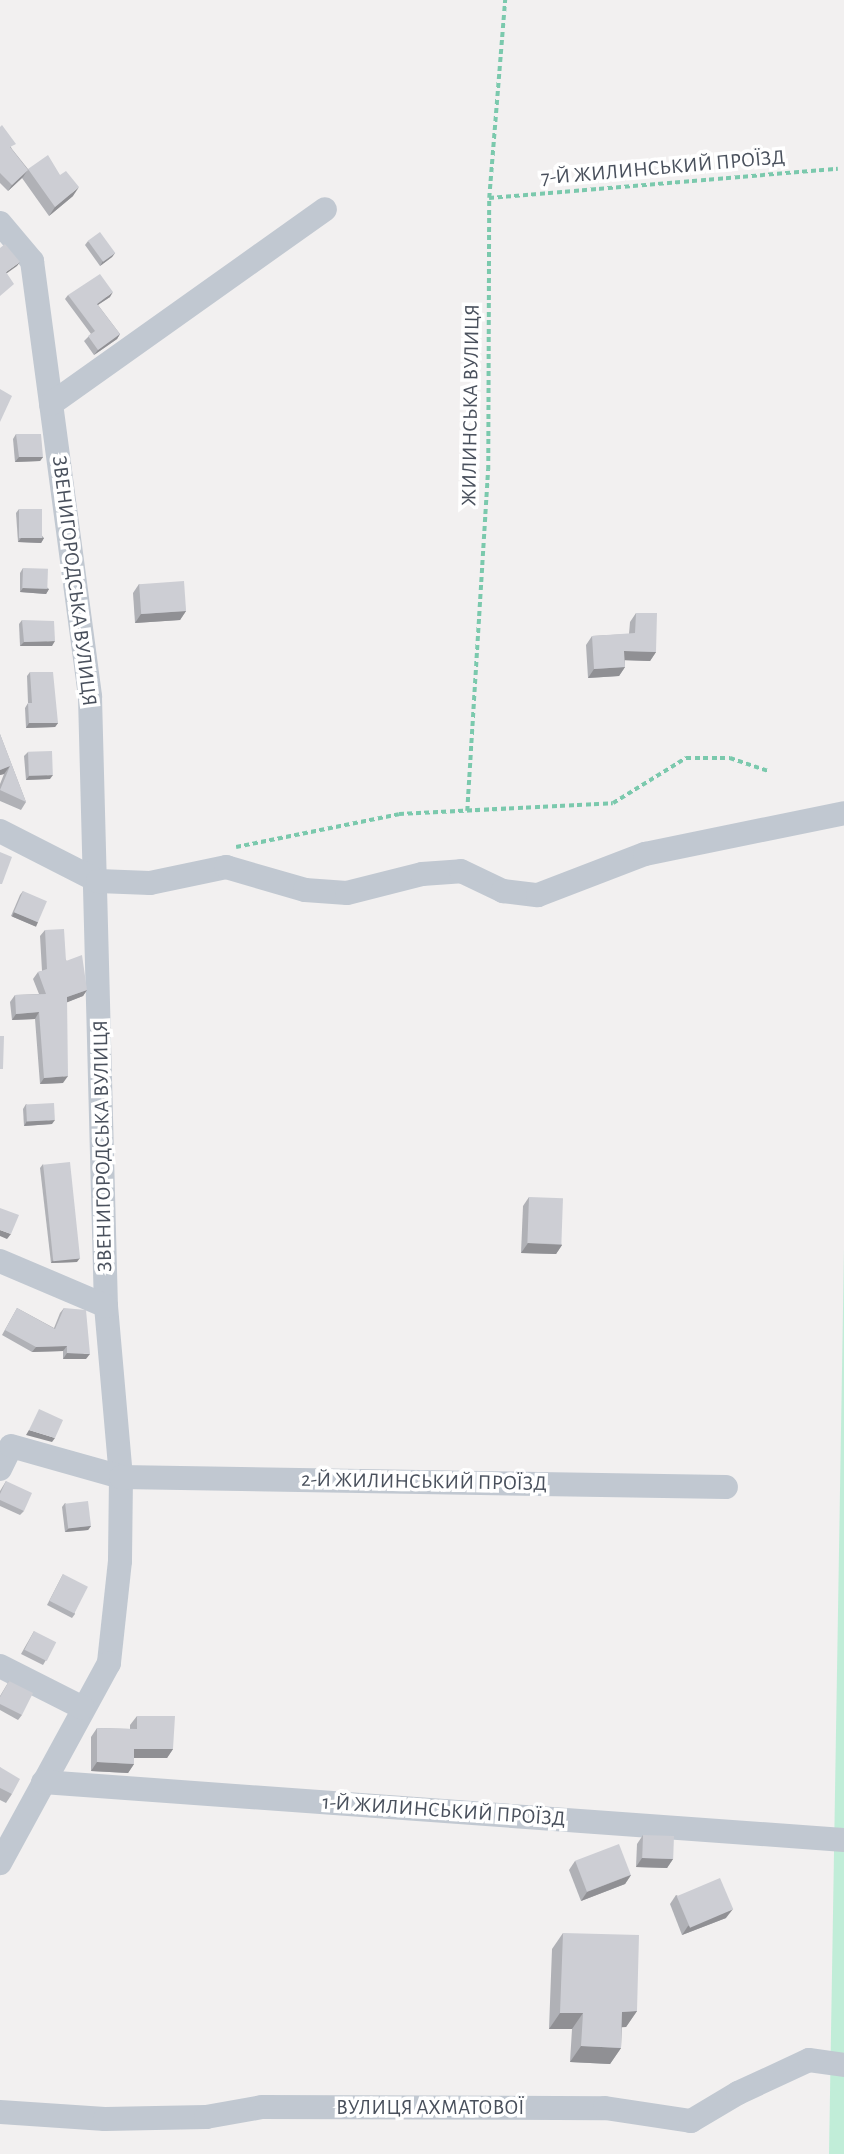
<!DOCTYPE html>
<meta charset="utf-8">
<style>
body{margin:0}
#map{position:relative;width:844px;height:2154px;overflow:hidden;background:#f2f0f0;font-family:"Alegreya Sans",sans-serif}
div>[style]{position:absolute}
.green>*{inset:0;background:#c1edd8}
.path>*{height:3.5px;margin-top:-1.75px;transform-origin:0;background:repeating-linear-gradient(90deg,#7bc9ad 0 5px,transparent 0 8.5px)}
.minor>*{height:24px;margin:-12px;padding:0 12px;transform-origin:12px;border-radius:12px;background:#c1c8d1}
.wall>*{inset:0;background:#b0b1b6}
.shaded-wall>*{inset:0;background:#909094;transform-origin:0 0}
.building>*{inset:0;background:#cdced4;transform-origin:0 0}
span{translate:-50% -50%;white-space:nowrap;text-align:center;line-height:1.15;-webkit-text-stroke:7px #fff;paint-order:stroke}
.street-label{font-size:21px;color:#49505c}
</style>
<div id="map">
<div class="green">
<i style="clip-path:polygon(844px 1249px,844px 2154px,829px 2154px)"></i>
</div>
<div class="path">
<i style="left:489px;top:198px;width:350px;rotate:-4.8deg"></i>
<i style="left:467px;top:811px;width:342px;rotate:-86.5deg"></i>
<i style="left:488px;top:470px;width:272px;rotate:-89.8deg"></i>
<i style="left:489px;top:198px;width:199px;rotate:-85.4deg"></i>
<i style="left:236px;top:847px;width:166px;rotate:-11.4deg"></i>
<i style="left:399px;top:814px;width:214px;rotate:-2.9deg"></i>
<i style="left:613px;top:803px;width:86px;rotate:-31.7deg"></i>
<i style="left:686px;top:758px;width:44px"></i>
<i style="left:730px;top:758px;width:40px;rotate:18.9deg"></i>
</div>
<div class="minor">
<i style="left:0;top:223px;width:50px;rotate:49.9deg"></i>
<i style="left:32px;top:261px;width:440px;rotate:82.4deg"></i>
<i style="left:90px;top:697px;width:609px;rotate:88.5deg"></i>
<i style="left:106px;top:1306px;width:172px;rotate:85deg"></i>
<i style="left:121px;top:1477px;width:84px;rotate:90.7deg"></i>
<i style="left:120px;top:1561px;width:103px;rotate:96.2deg"></i>
<i style="left:109px;top:1663px;width:228px;rotate:118.6deg"></i>
<i style="left:51px;top:404px;width:336px;rotate:-35.4deg"></i>
<i style="left:0;top:831px;width:110px;rotate:27deg"></i>
<i style="left:98px;top:881px;width:52px;rotate:2.2deg"></i>
<i style="left:150px;top:883px;width:78px;rotate:-11.9deg"></i>
<i style="left:226px;top:867px;width:82px;rotate:16.2deg"></i>
<i style="left:305px;top:890px;width:42px;rotate:4.1deg"></i>
<i style="left:347px;top:893px;width:77px;rotate:-14.2deg"></i>
<i style="left:422px;top:874px;width:39px;rotate:-4deg"></i>
<i style="left:461px;top:871px;width:47px;rotate:25.5deg"></i>
<i style="left:503px;top:891px;width:35px;rotate:7deg"></i>
<i style="left:538px;top:895px;width:115px;rotate:-21deg"></i>
<i style="left:645px;top:854px;width:203px;rotate:-11.6deg"></i>
<i style="left:0;top:1261px;width:115px;rotate:23deg"></i>
<i style="left:0;top:1469px;width:25px;rotate:-64deg"></i>
<i style="left:11px;top:1446px;width:114px;rotate:15.7deg"></i>
<i style="left:121px;top:1477px;width:605px;rotate:0.95deg"></i>
<i style="left:0;top:1666px;width:93px;rotate:26.8deg"></i>
<i style="left:43px;top:1782px;width:803px;rotate:4.14deg"></i>
<i style="left:0;top:2112px;width:105px;rotate:3.8deg"></i>
<i style="left:105px;top:2119px;width:101px;rotate:-1.1deg"></i>
<i style="left:206px;top:2117px;width:57px;rotate:-10.1deg"></i>
<i style="left:262px;top:2107px;width:343px;rotate:0.2deg"></i>
<i style="left:605px;top:2108px;width:87px;rotate:8.6deg"></i>
<i style="left:691px;top:2121px;width:55px;rotate:-30.8deg"></i>
<i style="left:738px;top:2093px;width:78px;rotate:-24.9deg"></i>
<i style="left:809px;top:2060px;width:35px;rotate:8deg"></i>
</div>
<div class="wall">
<i style="clip-path:polygon(0 127px,12px 149px,28px 169px,60px 175px,73px 196px,49px 216px,22px 178px,23px 177px,8px 191px,0 183px)"></i>
<i style="clip-path:polygon(88px 241px,115px 253px,112px 257px,100px 266px,85px 245px)"></i>
<i style="clip-path:polygon(68px 295px,110px 297px,98px 305px,120px 334px,117px 339px,94px 355px,84px 341px,91px 334px,65px 299px)"></i>
<i style="clip-path:polygon(16px 434px,43px 457px,40px 461px,15px 462px,13px 439px)"></i>
<i style="clip-path:polygon(19px 509px,44px 538px,41px 543px,18px 542px,16px 513px)"></i>
<i style="clip-path:polygon(23px 568px,49px 589px,46px 594px,20px 592px,20px 573px)"></i>
<i style="clip-path:polygon(139px 584px,186px 611px,180px 620px,135px 623px,133px 593px)"></i>
<i style="clip-path:polygon(636px 613px,656px 652px,650px 661px,625px 660px,625px 667px,619px 676px,588px 678px,586px 645px,592px 636px,629px 634px,630px 622px)"></i>
<i style="clip-path:polygon(22px 620px,52px 646px,20px 646px,19px 624px)"></i>
<i style="clip-path:polygon(30px 672px,58px 723px,55px 727px,26px 728px,25px 708px,28px 703px,27px 676px)"></i>
<i style="clip-path:polygon(0 734px,26px 802px,21px 810px,0 801px,0 784px,4px 774px,0 775px)"></i>
<i style="clip-path:polygon(28px 752px,50px 779px,26px 780px,24px 756px)"></i>
<i style="clip-path:polygon(23px 891px,38px 922px,35px 926px,11px 916px,20px 895px)"></i>
<i style="clip-path:polygon(45px 930px,87px 990px,83px 996px,67px 1002px,63px 1083px,40px 1084px,35px 1019px,12px 1020px,10px 1002px,15px 995px,39px 994px,33px 979px,38px 972px,42px 971px,40px 936px)"></i>
<i style="clip-path:polygon(26px 1104px,52px 1124px,24px 1126px,23px 1109px)"></i>
<i style="clip-path:polygon(43px 1164px,77px 1262px,51px 1263px,40px 1168px)"></i>
<i style="clip-path:polygon(529px 1197px,562px 1245px,556px 1254px,521px 1253px,523px 1206px)"></i>
<i style="clip-path:polygon(17px 1308px,54px 1328px,60px 1313px,64px 1308px,86px 1359px,63px 1359px,63px 1351px,32px 1352px,2px 1335px)"></i>
<i style="clip-path:polygon(6px 1481px,24px 1511px,20px 1515px,0 1506px,0 1491px)"></i>
<i style="clip-path:polygon(65px 1503px,91px 1526px,88px 1530px,65px 1532px,62px 1507px)"></i>
<i style="clip-path:polygon(63px 1574px,75px 1614px,72px 1618px,47px 1605px)"></i>
<i style="clip-path:polygon(34px 1631px,46px 1660px,43px 1665px,21px 1654px)"></i>
<i style="clip-path:polygon(9px 1681px,22px 1715px,18px 1720px,0 1710px,0 1696px)"></i>
<i style="clip-path:polygon(137px 1716px,173px 1749px,167px 1758px,134px 1758px,134px 1764px,128px 1773px,91px 1771px,91px 1737px,97px 1728px,130px 1729px,130px 1725px)"></i>
<i style="clip-path:polygon(0 1767px,12px 1794px,6px 1803px,0 1800px)"></i>
<i style="clip-path:polygon(643px 1835px,673px 1859px,667px 1868px,636px 1867px,637px 1844px)"></i>
<i style="clip-path:polygon(575px 1861px,631px 1875px,625px 1884px,581px 1901px,569px 1870px)"></i>
<i style="clip-path:polygon(676px 1895px,726px 1918px,682px 1935px,670px 1904px)"></i>
<i style="clip-path:polygon(563px 1933px,637px 2011px,626px 2027px,622px 2027px,621px 2048px,610px 2064px,570px 2062px,572px 2029px,549px 2029px,552px 1949px)"></i>
</div>
<div class="shaded-wall">
<i style="clip-path:polygon(27px 171px,23px 177px,8px 191px,12px 185px)"></i>
<i style="clip-path:polygon(79px 187px,73px 196px,49px 216px,55px 207px)"></i>
<i style="clip-path:polygon(115px 253px,112px 257px,100px 266px,103px 261px)"></i>
<i style="clip-path:polygon(20px 262px,17px 266px,3px 276px,6px 272px)"></i>
<i style="clip-path:polygon(113px 292px,110px 297px,93px 308px,97px 304px)"></i>
<i style="clip-path:polygon(120px 334px,117px 339px,94px 355px,98px 350px)"></i>
<i style="clip-path:polygon(19px 457px,43px 457px,40px 461px,15px 462px)"></i>
<i style="clip-path:polygon(21px 538px,44px 538px,41px 543px,18px 542px)"></i>
<i style="clip-path:polygon(23px 588px,49px 589px,46px 594px,20px 592px)"></i>
<i style="clip-path:polygon(186px 611px,180px 620px,135px 623px,141px 614px)"></i>
<i style="clip-path:polygon(55px 641px,52px 646px,20px 646px,24px 642px)"></i>
<i style="clip-path:polygon(624px 651px,656px 652px,650px 661px,618px 660px)"></i>
<i style="clip-path:polygon(625px 667px,619px 676px,588px 678px,594px 669px)"></i>
<i style="clip-path:polygon(29px 723px,58px 723px,55px 727px,26px 728px)"></i>
<i style="clip-path:polygon(10px 766px,4px 774px,0 775px,0 770px)"></i>
<i style="clip-path:polygon(53px 775px,50px 779px,26px 780px,29px 776px)"></i>
<i style="left:14px;top:912px;width:26px;height:5px;rotate:23deg"></i>
<i style="clip-path:polygon(87px 990px,83px 996px,63px 1004px,67px 997px)"></i>
<i style="clip-path:polygon(39px 1012px,35px 1019px,12px 1020px,16px 1014px)"></i>
<i style="clip-path:polygon(68px 1076px,63px 1083px,40px 1084px,44px 1078px)"></i>
<i style="clip-path:polygon(55px 1120px,52px 1124px,24px 1126px,27px 1121px)"></i>
<i style="clip-path:polygon(0 1230px,11px 1234px,7px 1239px,0 1236px)"></i>
<i style="clip-path:polygon(528px 1243px,562px 1245px,556px 1254px,521px 1253px)"></i>
<i style="clip-path:polygon(80px 1258px,77px 1262px,51px 1263px,54px 1259px)"></i>
<i style="clip-path:polygon(67px 1346px,63px 1351px,32px 1352px,36px 1347px)"></i>
<i style="clip-path:polygon(67px 1353px,90px 1354px,86px 1359px,63px 1359px)"></i>
<i style="clip-path:polygon(29px 1430px,55px 1438px,52px 1442px,26px 1435px)"></i>
<i style="clip-path:polygon(91px 1526px,88px 1530px,65px 1532px,69px 1528px)"></i>
<i style="clip-path:polygon(134px 1749px,173px 1749px,167px 1758px,127px 1758px)"></i>
<i style="clip-path:polygon(97px 1762px,134px 1764px,128px 1773px,91px 1771px)"></i>
<i style="clip-path:polygon(642px 1858px,673px 1859px,667px 1868px,636px 1867px)"></i>
<i style="clip-path:polygon(631px 1875px,625px 1884px,581px 1901px,587px 1892px)"></i>
<i style="clip-path:polygon(733px 1909px,726px 1918px,682px 1935px,688px 1926px)"></i>
<i style="clip-path:polygon(637px 2011px,626px 2027px,611px 2028px,622px 2012px)"></i>
<i style="clip-path:polygon(560px 2013px,583px 2013px,572px 2029px,549px 2029px)"></i>
<i style="clip-path:polygon(581px 2046px,621px 2048px,610px 2064px,570px 2062px)"></i>
</div>
<div class="building">
<i style="clip-path:polygon(2px 125px,16px 144px,10px 147px,28px 170px,12px 185px,0 173px,0 127px)"></i>
<i style="clip-path:polygon(48px 155px,60px 175px,66px 171px,79px 187px,55px 207px,28px 169px)"></i>
<i style="left:100px;top:232px;width:26px;height:15px;rotate:54deg"></i>
<i style="clip-path:polygon(5px 244px,20px 262px,6px 272px,14px 284px,0 296px,0 248px)"></i>
<i style="clip-path:polygon(100px 274px,113px 292px,97px 304px,120px 334px,98px 350px,88px 336px,95px 331px,68px 295px)"></i>
<i style="clip-path:polygon(0 389px,12px 396px,0 422px)"></i>
<i style="clip-path:polygon(16px 434px,41px 434px,43px 457px,19px 457px)"></i>
<i style="left:19px;top:509px;width:23px;height:29px"></i>
<i style="left:23px;top:568px;width:25px;height:20px;rotate:2deg"></i>
<i style="left:184px;top:581px;width:30px;height:45px;rotate:86deg"></i>
<i style="clip-path:polygon(636px 613px,657px 613px,656px 652px,624px 651px,625px 667px,594px 669px,592px 636px,635px 633px)"></i>
<i style="clip-path:polygon(22px 620px,54px 621px,55px 641px,24px 642px)"></i>
<i style="clip-path:polygon(30px 672px,53px 672px,58px 723px,29px 723px,28px 703px,32px 703px)"></i>
<i style="clip-path:polygon(0 734px,26px 802px,0 790px,10px 766px,0 770px)"></i>
<i style="left:52px;top:751px;width:24px;height:24px;rotate:88deg"></i>
<i style="clip-path:polygon(0 852px,12px 857px,2px 884px,0 884px)"></i>
<i style="left:23px;top:891px;width:26px;height:23px;rotate:23deg"></i>
<i style="clip-path:polygon(64px 929px,66px 961px,82px 955px,87px 990px,67px 997px,68px 1076px,44px 1078px,39px 1012px,16px 1014px,15px 995px,46px 994px,38px 972px,47px 969px,45px 930px)"></i>
<i style="clip-path:polygon(0 1036px,4px 1036px,3px 1069px,0 1069px)"></i>
<i style="left:54px;top:1103px;width:17px;height:28px;rotate:87deg"></i>
<i style="left:70px;top:1162px;width:97px;height:27px;rotate:84deg"></i>
<i style="left:529px;top:1197px;width:34px;height:46px;rotate:2deg"></i>
<i style="clip-path:polygon(0 1208px,19px 1215px,11px 1234px,0 1230px)"></i>
<i style="clip-path:polygon(17px 1308px,55px 1329px,64px 1308px,86px 1310px,90px 1354px,67px 1353px,67px 1346px,36px 1347px,5px 1330px)"></i>
<i style="clip-path:polygon(39px 1409px,63px 1420px,55px 1438px,29px 1430px)"></i>
<i style="clip-path:polygon(6px 1481px,32px 1493px,24px 1511px,0 1500px,0 1494px)"></i>
<i style="left:88px;top:1501px;width:25px;height:23px;rotate:83deg"></i>
<i style="left:63px;top:1574px;width:28px;height:30px;rotate:27deg"></i>
<i style="left:34px;top:1631px;width:25px;height:21px;rotate:27deg"></i>
<i style="clip-path:polygon(9px 1681px,33px 1693px,22px 1715px,0 1704px,0 1697px)"></i>
<i style="clip-path:polygon(137px 1716px,175px 1716px,173px 1749px,134px 1749px,134px 1764px,97px 1762px,97px 1728px,137px 1729px)"></i>
<i style="clip-path:polygon(0 1767px,20px 1779px,12px 1794px,0 1788px)"></i>
<i style="left:643px;top:1835px;width:31px;height:23px;rotate:2deg"></i>
<i style="left:619px;top:1844px;width:33px;height:47px;rotate:69deg"></i>
<i style="left:720px;top:1878px;width:34px;height:47px;rotate:67deg"></i>
<i style="clip-path:polygon(563px 1933px,639px 1935px,637px 2011px,622px 2012px,621px 2048px,581px 2046px,583px 2013px,560px 2013px)"></i>
</div>
<div class="street-label">
<span style="left:663px;top:168px;rotate:-5deg">7-Й ЖИЛИНСЬКИЙ ПРОЇЗД</span>
<span style="left:471px;top:405px;rotate:-89deg">ЖИЛИНСЬКА ВУЛИЦЯ</span>
<span style="left:74px;top:581px;rotate:83deg">ЗВЕНИГОРОДСЬКА ВУЛИЦЯ</span>
<span style="left:103px;top:1146px;rotate:-91deg">ЗВЕНИГОРОДСЬКА ВУЛИЦЯ</span>
<span style="left:424px;top:1482px;rotate:1deg">2-Й ЖИЛИНСЬКИЙ ПРОЇЗД</span>
<span style="left:444px;top:1811px;rotate:4deg">1-Й ЖИЛИНСЬКИЙ ПРОЇЗД</span>
<span style="left:430px;top:2108px">ВУЛИЦЯ АХМАТОВОЇ</span>
</div>
</div>
